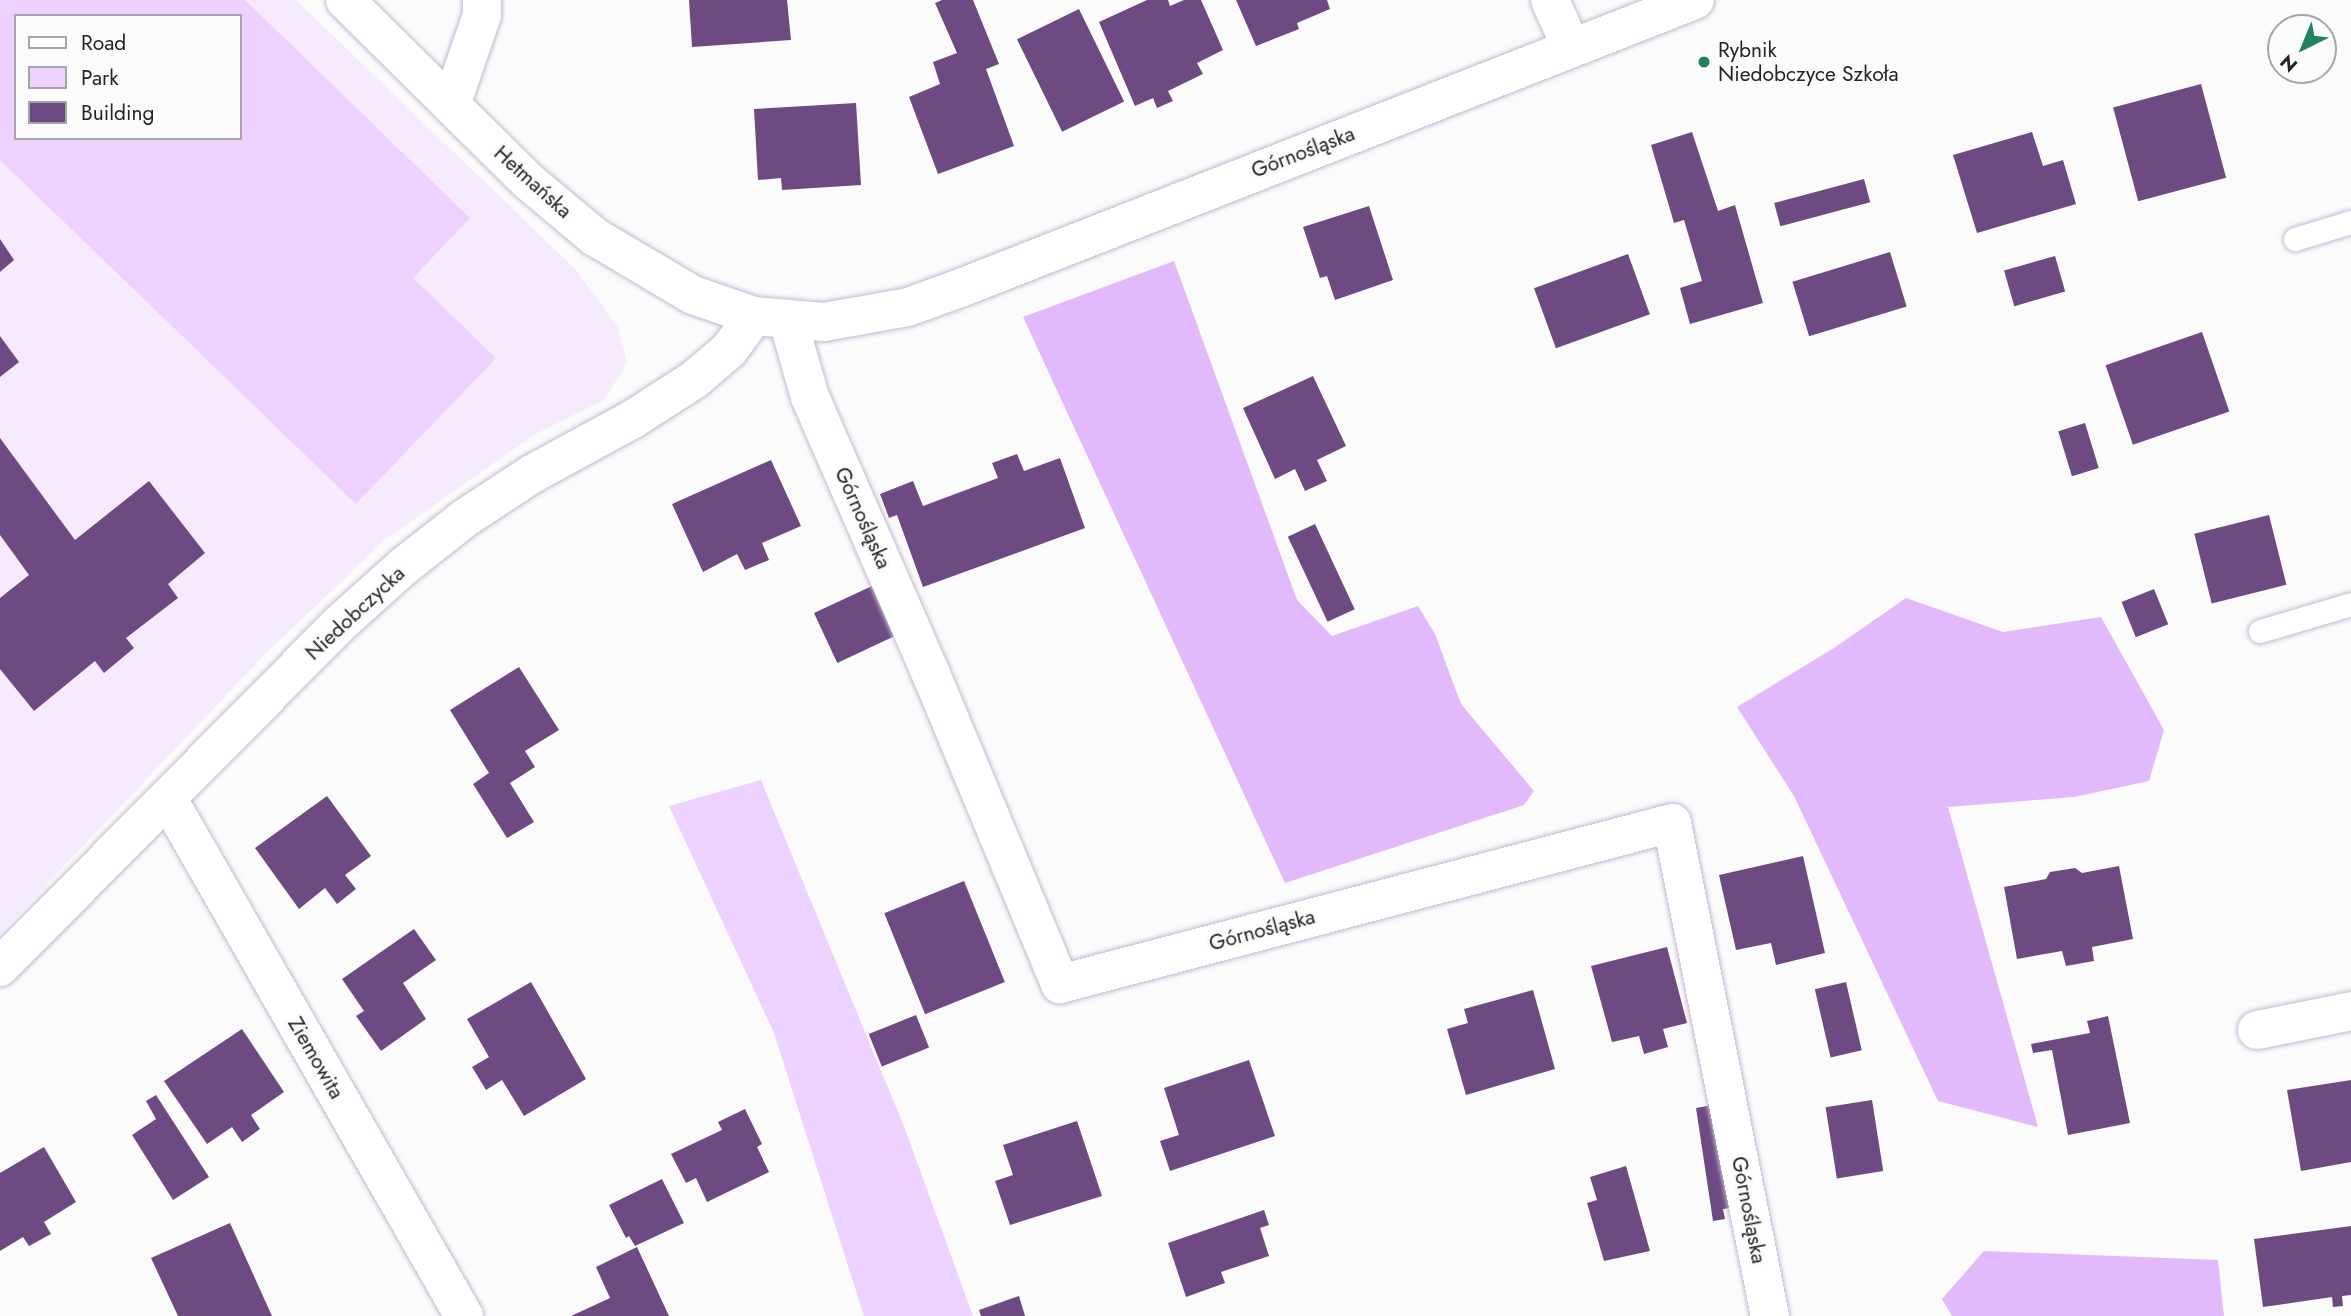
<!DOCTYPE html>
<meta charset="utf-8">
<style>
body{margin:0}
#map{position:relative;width:2351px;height:1316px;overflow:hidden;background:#fbfbfb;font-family:Jost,sans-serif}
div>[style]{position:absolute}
.built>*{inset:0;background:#f6eafe}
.green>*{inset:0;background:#edd2ff}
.forest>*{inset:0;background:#e2bafb}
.building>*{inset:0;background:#6e4a83;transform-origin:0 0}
.roads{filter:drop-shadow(0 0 2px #c6b7d1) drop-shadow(0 0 2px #c6b7d1)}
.service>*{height:23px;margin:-11.5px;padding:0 11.5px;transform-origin:11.5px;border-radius:11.5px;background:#fff}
.minor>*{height:38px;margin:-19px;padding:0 19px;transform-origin:19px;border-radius:19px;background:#fff}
.tertiary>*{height:38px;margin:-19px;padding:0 19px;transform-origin:19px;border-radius:19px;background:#fff}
.dots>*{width:19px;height:19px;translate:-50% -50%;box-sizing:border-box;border:4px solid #fbfbfb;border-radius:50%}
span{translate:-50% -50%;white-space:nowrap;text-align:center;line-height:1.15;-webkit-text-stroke:7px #fbfbfb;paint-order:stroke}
.poi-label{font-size:21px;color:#27212a}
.left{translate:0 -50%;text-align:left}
.street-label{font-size:21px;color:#27212a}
.legend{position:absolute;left:14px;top:14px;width:228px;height:126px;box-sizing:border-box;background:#fbfbfb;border:2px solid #a6a4a7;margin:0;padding:9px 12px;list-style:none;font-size:21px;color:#27212a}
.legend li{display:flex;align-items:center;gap:14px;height:35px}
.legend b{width:35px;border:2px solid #a6a4a7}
.north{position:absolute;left:2267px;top:14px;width:70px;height:70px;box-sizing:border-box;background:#fbfbfb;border:2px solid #a6a4a7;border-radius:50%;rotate:223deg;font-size:19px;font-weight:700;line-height:28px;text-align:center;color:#27212a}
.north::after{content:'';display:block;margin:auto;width:24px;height:32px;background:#21835d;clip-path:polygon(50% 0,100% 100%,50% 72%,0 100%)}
</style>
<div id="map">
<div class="built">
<i style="clip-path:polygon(evenodd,0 0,296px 0,575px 269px,618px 327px,627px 363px,604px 400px,534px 435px,386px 539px,265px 654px,0 934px,0 0,16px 16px,240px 16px,240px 138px,16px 138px,16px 16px)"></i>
</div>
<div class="green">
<i style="clip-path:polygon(evenodd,0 0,245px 0,470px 218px,413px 278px,496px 358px,356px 504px,0 160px,0 0,16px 16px,240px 16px,240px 138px,16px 138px,16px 16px)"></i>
<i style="clip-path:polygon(761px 780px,905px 1129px,973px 1316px,864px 1316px,774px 1033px,669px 806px)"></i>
</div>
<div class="forest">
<i style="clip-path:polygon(1174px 261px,1297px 600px,1332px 636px,1418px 606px,1435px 634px,1461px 704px,1534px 791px,1524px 805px,1285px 883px,1023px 317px)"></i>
<i style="clip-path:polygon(1906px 598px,2003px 632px,2101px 617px,2164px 730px,2149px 781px,2074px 797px,1948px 807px,2038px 1127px,1938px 1101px,1794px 796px,1737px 707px,1834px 648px)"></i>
<i style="clip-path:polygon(1984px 1251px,2218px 1260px,2224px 1316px,1952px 1316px,1942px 1299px)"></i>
</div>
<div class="building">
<i style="clip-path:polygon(689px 0,787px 0,791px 40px,692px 47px)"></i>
<i style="clip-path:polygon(942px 0,973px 0,999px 64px,986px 69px,1014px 146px,938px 174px,909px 97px,940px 84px,933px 62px,957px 53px,935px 3px)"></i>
<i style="clip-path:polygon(1147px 0,1168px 0,1170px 6px,1184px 0,1201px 0,1223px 50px,1197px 63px,1203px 74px,1168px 91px,1173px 101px,1157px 108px,1153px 98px,1135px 106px,1099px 22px)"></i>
<i style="clip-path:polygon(1236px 0,1327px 0,1330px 9px,1297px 23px,1299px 29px,1256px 46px)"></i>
<i style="left:1079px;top:9px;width:103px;height:69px;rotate:64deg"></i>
<i style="left:2201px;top:84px;width:97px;height:91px;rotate:75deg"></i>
<i style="clip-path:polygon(856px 103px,861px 185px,782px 190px,781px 178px,758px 180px,754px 109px)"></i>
<i style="clip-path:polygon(1692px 132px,1718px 211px,1735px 205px,1763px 303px,1690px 324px,1680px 288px,1702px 281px,1684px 220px,1674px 223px,1651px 145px)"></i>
<i style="clip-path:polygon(2032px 132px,2043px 166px,2063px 160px,2076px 204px,1977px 233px,1953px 155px)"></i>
<i style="left:1864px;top:179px;width:24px;height:93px;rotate:75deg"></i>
<i style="clip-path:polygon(1369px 206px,1393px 280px,1335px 300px,1327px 276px,1320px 278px,1303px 227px)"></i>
<i style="clip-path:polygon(0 239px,14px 260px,0 272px)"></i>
<i style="left:1890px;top:252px;width:57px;height:102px;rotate:73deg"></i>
<i style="left:1628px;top:254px;width:64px;height:100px;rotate:70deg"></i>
<i style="left:2055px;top:256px;width:37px;height:53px;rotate:74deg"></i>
<i style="left:2202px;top:332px;width:84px;height:102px;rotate:71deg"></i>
<i style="clip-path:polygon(0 336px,19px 362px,0 377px)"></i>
<i style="clip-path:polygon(1313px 376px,1346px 446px,1317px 460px,1327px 481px,1305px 491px,1295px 469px,1275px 479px,1243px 408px)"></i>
<i style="left:2085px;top:423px;width:47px;height:28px;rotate:73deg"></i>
<i style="clip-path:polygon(0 438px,75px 540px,149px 481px,205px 553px,168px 584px,178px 598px,126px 638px,134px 648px,104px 673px,95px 661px,34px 711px,0 669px,0 598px,29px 575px,0 535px)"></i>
<i style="clip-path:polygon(1017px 454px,1024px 471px,1060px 458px,1085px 528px,923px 587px,897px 515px,889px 518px,880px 494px,913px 481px,923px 506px,998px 478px,992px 463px)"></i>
<i style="clip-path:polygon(771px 460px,801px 526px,762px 543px,769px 560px,745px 570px,737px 554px,703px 572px,672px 504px)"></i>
<i style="left:2269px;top:515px;width:72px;height:77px;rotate:76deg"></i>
<i style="left:1315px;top:524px;width:94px;height:30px;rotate:65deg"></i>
<i style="left:872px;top:586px;width:55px;height:64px;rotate:65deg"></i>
<i style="left:2154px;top:589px;width:38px;height:35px;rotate:68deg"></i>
<i style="clip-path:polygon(519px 667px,559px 730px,525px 751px,535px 767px,510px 783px,534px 822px,507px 838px,473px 784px,489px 773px,450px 710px)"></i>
<i style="clip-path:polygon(327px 796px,371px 856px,345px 875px,356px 889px,337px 904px,325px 888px,299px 909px,255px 848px)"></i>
<i style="clip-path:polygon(1803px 856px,1825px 953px,1776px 965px,1771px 943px,1736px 950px,1719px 875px)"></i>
<i style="clip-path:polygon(2119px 866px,2133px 939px,2092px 947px,2094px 961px,2066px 966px,2062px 951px,2017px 959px,2004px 887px,2046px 879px,2050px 872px,2075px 868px,2082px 873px)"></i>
<i style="left:964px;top:881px;width:109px;height:86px;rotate:68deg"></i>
<i style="clip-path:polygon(414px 929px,436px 960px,403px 983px,426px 1019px,381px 1051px,356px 1016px,364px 1011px,342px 979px)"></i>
<i style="clip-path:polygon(1667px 947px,1687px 1023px,1663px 1029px,1668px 1047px,1644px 1054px,1639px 1036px,1612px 1042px,1591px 966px)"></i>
<i style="clip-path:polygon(531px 982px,586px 1079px,524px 1116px,502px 1080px,486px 1090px,472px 1067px,489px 1057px,467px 1019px)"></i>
<i style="left:1846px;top:982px;width:70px;height:32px;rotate:77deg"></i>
<i style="clip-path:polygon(1533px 990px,1555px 1069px,1466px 1095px,1447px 1029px,1468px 1023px,1464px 1009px)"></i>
<i style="left:916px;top:1015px;width:35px;height:51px;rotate:68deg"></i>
<i style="clip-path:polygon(2108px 1016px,2130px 1123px,2068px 1135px,2052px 1050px,2033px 1053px,2031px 1044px,2090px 1033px,2087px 1021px)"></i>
<i style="clip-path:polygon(242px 1029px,284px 1092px,251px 1115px,260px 1129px,242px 1142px,232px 1127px,207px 1144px,164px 1081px)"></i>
<i style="clip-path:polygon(1249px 1060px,1275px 1136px,1170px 1171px,1160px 1141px,1179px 1135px,1164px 1088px)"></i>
<i style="clip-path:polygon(2351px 1080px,2351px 1162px,2301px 1171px,2287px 1090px)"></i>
<i style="clip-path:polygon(156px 1095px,209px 1177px,173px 1200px,132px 1135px,156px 1119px,146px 1101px)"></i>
<i style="left:1872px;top:1100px;width:72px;height:47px;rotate:81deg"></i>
<i style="clip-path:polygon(1730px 1102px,1746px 1206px,1723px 1209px,1725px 1219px,1713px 1221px,1696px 1108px)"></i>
<i style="clip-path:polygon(745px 1109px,762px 1144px,757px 1147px,769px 1172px,707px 1202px,696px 1178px,686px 1183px,671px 1154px,722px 1130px,718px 1122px)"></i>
<i style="clip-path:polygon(1077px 1121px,1102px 1196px,1010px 1225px,995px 1181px,1013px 1175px,1003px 1145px)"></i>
<i style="clip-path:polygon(44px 1147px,76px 1202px,44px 1222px,51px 1234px,29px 1246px,23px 1237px,0 1251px,0 1173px)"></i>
<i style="clip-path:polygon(1626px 1166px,1650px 1251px,1604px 1261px,1587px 1203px,1597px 1200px,1590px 1177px)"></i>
<i style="clip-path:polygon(662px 1179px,684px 1223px,635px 1246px,629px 1236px,626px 1238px,609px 1205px)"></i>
<i style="clip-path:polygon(1264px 1210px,1269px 1225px,1260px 1228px,1269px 1256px,1221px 1272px,1225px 1283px,1186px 1297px,1168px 1243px)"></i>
<i style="clip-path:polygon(230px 1223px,272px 1316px,178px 1316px,151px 1258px)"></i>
<i style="clip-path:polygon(2351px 1226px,2351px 1295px,2342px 1296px,2343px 1306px,2333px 1307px,2332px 1297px,2263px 1307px,2254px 1239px)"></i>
<i style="clip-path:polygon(637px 1247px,669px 1316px,571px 1316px,610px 1298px,596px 1267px)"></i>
<i style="clip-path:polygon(1019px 1296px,1025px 1316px,981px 1316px,979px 1310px)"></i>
</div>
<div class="roads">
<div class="service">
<i style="left:2295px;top:239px;width:59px;rotate:-16.9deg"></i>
<i style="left:2260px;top:631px;width:95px;rotate:-16.5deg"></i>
</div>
<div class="minor">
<i style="left:1550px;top:0;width:51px;rotate:65.9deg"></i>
<i style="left:451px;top:105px;width:95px;rotate:-71deg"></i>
<i style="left:482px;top:15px;width:15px;rotate:-90deg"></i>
<i style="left:788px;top:320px;width:80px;rotate:74.1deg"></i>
<i style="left:810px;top:397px;width:302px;rotate:66.4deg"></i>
<i style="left:931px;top:674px;width:336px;rotate:67.4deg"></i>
<i style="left:1060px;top:984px;width:633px;rotate:-14.74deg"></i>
<i style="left:1672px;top:823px;width:503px;rotate:78.76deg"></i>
<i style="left:168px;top:799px;width:596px;rotate:60.21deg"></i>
<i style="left:0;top:967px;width:478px;rotate:-45.3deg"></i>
<i style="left:336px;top:627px;width:91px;rotate:-41.9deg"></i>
<i style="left:404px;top:566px;width:78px;rotate:-38.2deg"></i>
<i style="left:465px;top:518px;width:80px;rotate:-33.3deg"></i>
<i style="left:532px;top:474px;width:115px;rotate:-28.6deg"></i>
<i style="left:633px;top:419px;width:74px;rotate:-32.8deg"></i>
<i style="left:695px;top:379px;width:45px;rotate:-40.5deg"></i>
<i style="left:729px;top:350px;width:42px;rotate:-53.7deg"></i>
<i style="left:2257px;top:1030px;width:96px;rotate:-11.4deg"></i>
</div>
<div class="tertiary">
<i style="left:345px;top:0;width:257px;rotate:44.7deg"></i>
<i style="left:528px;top:181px;width:87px;rotate:39.9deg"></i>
<i style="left:595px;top:237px;width:114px;rotate:30.6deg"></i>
<i style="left:693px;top:295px;width:65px;rotate:19deg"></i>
<i style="left:754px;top:316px;width:70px;rotate:4.9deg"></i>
<i style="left:824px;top:322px;width:85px;rotate:-10.1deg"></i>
<i style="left:908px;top:307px;width:59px;rotate:-20deg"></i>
<i style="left:963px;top:287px;width:786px;rotate:-21.41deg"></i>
</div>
</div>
<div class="dots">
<i style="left:1704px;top:62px;background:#21835d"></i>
</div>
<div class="poi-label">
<span class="left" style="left:1718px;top:62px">Rybnik<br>Niedobczyce Szkoła</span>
</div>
<div class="street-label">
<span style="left:1303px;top:152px;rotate:-21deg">Górnośląska</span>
<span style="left:533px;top:182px;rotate:42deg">Hetmańska</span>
<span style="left:863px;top:518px;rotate:66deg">Górnośląska</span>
<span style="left:355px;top:613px;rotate:-43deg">Niedobczycka</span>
<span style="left:1262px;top:930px;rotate:-15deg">Górnośląska</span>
<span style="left:316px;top:1058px;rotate:60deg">Ziemowita</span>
<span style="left:1749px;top:1210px;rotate:79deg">Górnośląska</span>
</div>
<ul class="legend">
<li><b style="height:9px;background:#fff"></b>Road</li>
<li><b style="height:19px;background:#edd2ff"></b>Park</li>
<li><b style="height:19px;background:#6e4a83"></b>Building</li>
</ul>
<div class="north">N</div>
</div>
